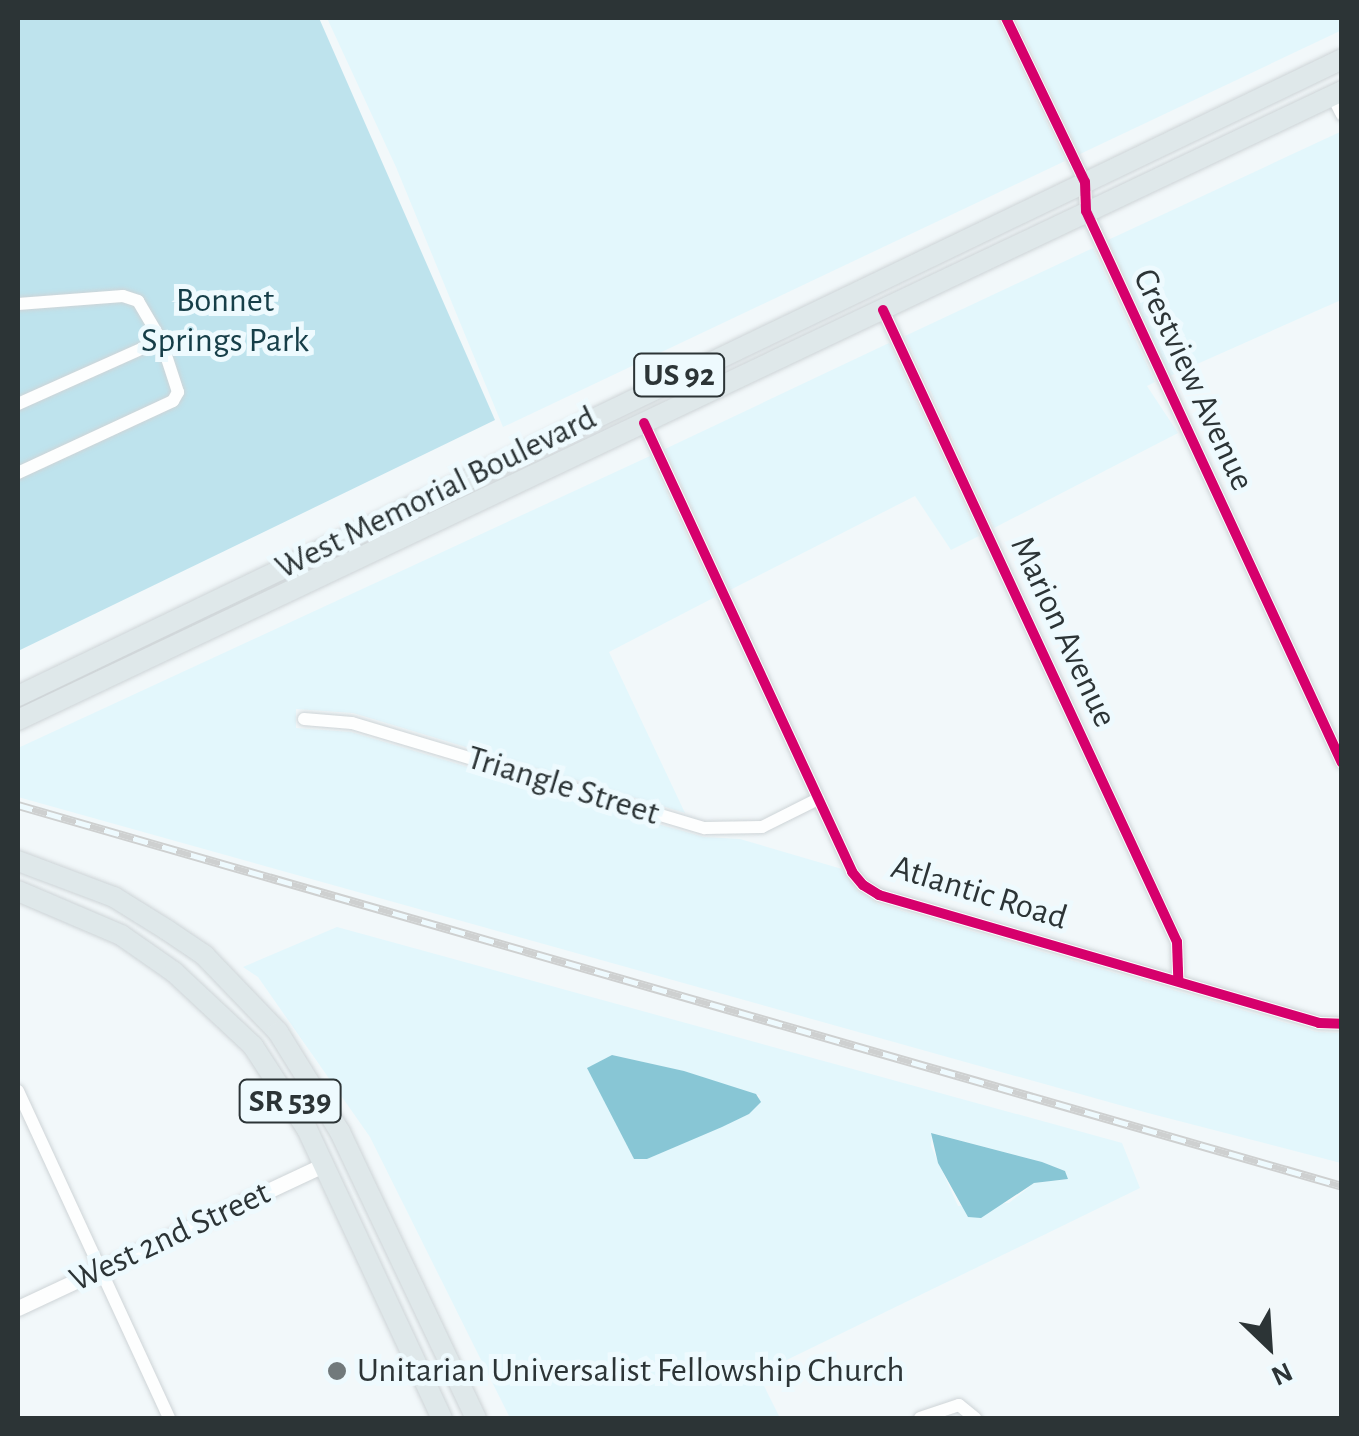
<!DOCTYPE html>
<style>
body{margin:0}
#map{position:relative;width:1359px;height:1436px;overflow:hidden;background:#f2f8fa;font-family:"Alegreya Sans",sans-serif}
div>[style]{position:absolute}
.built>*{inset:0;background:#e3f7fc}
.green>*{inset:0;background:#bee3ed}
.water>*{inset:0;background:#88c6d5}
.roads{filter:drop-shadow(0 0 2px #ced4d7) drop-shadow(0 0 2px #ced4d7)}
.minor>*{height:12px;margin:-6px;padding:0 6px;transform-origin:6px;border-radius:6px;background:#fdfefe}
.tertiary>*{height:15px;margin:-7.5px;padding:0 7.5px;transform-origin:7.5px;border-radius:7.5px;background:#fdfefe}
.primary>*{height:20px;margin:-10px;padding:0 10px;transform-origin:10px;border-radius:10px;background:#dfe8ea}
.rail>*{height:9px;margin-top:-4.5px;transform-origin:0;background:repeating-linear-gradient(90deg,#eefafe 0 15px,#ced0d0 0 30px);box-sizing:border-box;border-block:2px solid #ced0d0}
.cycleway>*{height:10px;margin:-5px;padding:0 5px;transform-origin:5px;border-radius:5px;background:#d6006c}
.dots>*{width:28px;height:28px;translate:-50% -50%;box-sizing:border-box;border:5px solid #eefafe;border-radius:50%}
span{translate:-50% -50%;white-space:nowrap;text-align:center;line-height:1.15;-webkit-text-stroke:10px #eefafe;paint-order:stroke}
.shield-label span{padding:2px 8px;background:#eefafe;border:2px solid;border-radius:8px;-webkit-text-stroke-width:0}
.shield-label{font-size:32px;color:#2c3436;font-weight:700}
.park-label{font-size:35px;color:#163e48}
.street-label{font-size:35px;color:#2c3436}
.poi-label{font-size:35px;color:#2c3436}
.left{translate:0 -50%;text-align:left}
.frame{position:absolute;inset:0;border:20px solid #2c3436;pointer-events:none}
.north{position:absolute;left:1219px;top:1296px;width:100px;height:100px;-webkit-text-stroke:8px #eefafe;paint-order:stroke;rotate:155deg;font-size:28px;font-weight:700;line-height:40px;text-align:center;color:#2c3436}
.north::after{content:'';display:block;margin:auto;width:35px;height:45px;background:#2c3436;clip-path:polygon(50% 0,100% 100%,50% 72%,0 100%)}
</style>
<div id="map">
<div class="built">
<i style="clip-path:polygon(327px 18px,997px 18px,1065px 161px,503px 427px,396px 167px)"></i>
<i style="clip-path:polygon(1016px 18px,1341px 18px,1342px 30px,1080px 154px)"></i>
<i style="clip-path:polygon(1340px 132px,1341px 300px,1170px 376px,1108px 240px)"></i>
<i style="clip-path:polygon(1093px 248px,1155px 382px,1147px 386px,1178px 433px,994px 528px,905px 336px)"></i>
<i style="clip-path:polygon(889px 343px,979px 536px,951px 550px,915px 496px,730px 590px,665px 449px)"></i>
<i style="clip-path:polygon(650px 456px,715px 597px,609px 652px,685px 813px,353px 713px,296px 709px,296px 728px,351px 732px,658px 824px,704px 837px,740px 839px,842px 869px,857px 891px,878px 904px,1317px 1032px,1341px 1033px,1341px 1163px,1148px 1113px,18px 797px,18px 748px)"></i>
<i style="clip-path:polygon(evenodd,337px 927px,1122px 1143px,1140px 1188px,758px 1374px,780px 1418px,510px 1418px,370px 1137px,258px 977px,243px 967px,337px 927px,612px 1055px,683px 1071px,760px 1096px,749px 1114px,647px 1159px,634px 1159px,588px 1068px,612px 1055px,337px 927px,932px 1133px,1042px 1162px,1065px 1171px,1068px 1179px,1034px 1183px,1009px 1203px,958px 1206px,931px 1146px,932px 1133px)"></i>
</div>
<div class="green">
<i style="clip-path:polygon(18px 18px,319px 18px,495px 420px,18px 651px)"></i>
</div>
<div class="water">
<i style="clip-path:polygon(612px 1055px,684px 1071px,756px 1094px,761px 1102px,749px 1114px,722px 1127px,647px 1159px,634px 1159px,587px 1068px)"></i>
<i style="clip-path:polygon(931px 1133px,1042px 1162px,1065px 1171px,1068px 1179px,1034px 1183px,981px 1218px,968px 1217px,938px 1163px)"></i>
</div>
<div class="roads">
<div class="minor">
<i style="left:1006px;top:18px;width:182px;rotate:64.3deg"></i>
<i style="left:1085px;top:182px;width:29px;rotate:88deg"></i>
<i style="left:1086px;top:211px;width:608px;rotate:65.12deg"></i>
<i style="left:1332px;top:95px;width:22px;rotate:63deg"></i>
<i style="left:18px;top:304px;width:105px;rotate:-4.4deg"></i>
<i style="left:123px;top:296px;width:16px;rotate:18deg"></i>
<i style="left:138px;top:301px;width:45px;rotate:59.5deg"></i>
<i style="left:161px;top:340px;width:55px;rotate:71.9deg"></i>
<i style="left:178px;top:392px;width:10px;rotate:119deg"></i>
<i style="left:173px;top:401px;width:171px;rotate:155.1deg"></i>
<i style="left:883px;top:310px;width:697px;rotate:65.05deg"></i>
<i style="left:1177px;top:942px;width:38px;rotate:88deg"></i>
<i style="left:18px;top:404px;width:157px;rotate:-24.1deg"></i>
<i style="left:644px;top:423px;width:495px;rotate:65.1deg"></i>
<i style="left:852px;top:872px;width:17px;rotate:50deg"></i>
<i style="left:863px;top:885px;width:19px;rotate:32deg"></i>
<i style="left:879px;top:895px;width:458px;rotate:16.2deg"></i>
<i style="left:1319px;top:1023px;width:23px;rotate:2deg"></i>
<i style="left:304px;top:719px;width:48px;rotate:4.8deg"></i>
<i style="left:352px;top:723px;width:368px;rotate:16.6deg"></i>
<i style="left:705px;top:828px;width:57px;rotate:-1deg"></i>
<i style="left:762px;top:827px;width:63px;rotate:-26.6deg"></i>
<i style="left:18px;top:1091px;width:360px;rotate:65.2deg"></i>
<i style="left:920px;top:1418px;width:41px;rotate:-18.4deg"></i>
<i style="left:959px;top:1405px;width:21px;rotate:39deg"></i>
</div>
<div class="tertiary">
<i style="left:18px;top:1308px;width:337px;rotate:-25.1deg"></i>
</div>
<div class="primary">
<i style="left:18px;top:696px;width:1469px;rotate:-25.69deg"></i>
<i style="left:18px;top:720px;width:1466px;rotate:-25.41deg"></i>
<i style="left:18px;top:861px;width:103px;rotate:20.6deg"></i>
<i style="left:114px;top:897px;width:62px;rotate:31.9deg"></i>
<i style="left:167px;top:930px;width:45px;rotate:34deg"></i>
<i style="left:204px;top:955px;width:107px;rotate:46.1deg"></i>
<i style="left:278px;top:1032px;width:118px;rotate:58.2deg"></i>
<i style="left:340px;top:1132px;width:317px;rotate:64.6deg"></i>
<i style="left:18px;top:891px;width:112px;rotate:23.1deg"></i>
<i style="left:121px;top:935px;width:65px;rotate:34.9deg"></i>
<i style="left:174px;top:972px;width:108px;rotate:43.1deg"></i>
<i style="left:253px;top:1046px;width:99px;rotate:57deg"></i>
<i style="left:307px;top:1129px;width:319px;rotate:65deg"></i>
</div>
</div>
<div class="rail">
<i style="left:18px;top:805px;width:1378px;rotate:16.05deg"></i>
</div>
<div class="cycleway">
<i style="left:1006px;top:18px;width:182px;rotate:64.3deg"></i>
<i style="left:1085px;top:182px;width:29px;rotate:88deg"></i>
<i style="left:1086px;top:211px;width:608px;rotate:65.12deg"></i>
<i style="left:883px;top:310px;width:697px;rotate:65.05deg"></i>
<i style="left:1177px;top:942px;width:38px;rotate:88deg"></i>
<i style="left:644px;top:423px;width:495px;rotate:65.1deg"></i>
<i style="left:852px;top:872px;width:17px;rotate:50deg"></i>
<i style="left:863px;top:885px;width:19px;rotate:32deg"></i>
<i style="left:879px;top:895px;width:458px;rotate:16.2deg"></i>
<i style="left:1319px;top:1023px;width:23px;rotate:2deg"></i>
</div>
<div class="dots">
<i style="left:337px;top:1371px;background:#71797b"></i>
</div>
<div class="shield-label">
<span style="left:679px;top:375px">US 92</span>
<span style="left:290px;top:1101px">SR 539</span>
</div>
<div class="park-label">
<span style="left:225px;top:321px">Bonnet<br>Springs Park</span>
</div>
<div class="street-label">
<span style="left:1193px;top:380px;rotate:65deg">Crestview Avenue</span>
<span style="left:436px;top:493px;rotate:-26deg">West Memorial Boulevard</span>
<span style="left:1063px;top:632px;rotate:65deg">Marion Avenue</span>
<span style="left:563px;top:786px;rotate:17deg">Triangle Street</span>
<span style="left:979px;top:893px;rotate:17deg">Atlantic Road</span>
<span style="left:170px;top:1237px;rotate:-25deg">West 2nd Street</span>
</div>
<div class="poi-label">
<span class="left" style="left:357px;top:1371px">Unitarian Universalist Fellowship Church</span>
</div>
<div class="frame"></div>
<div class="north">N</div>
</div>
